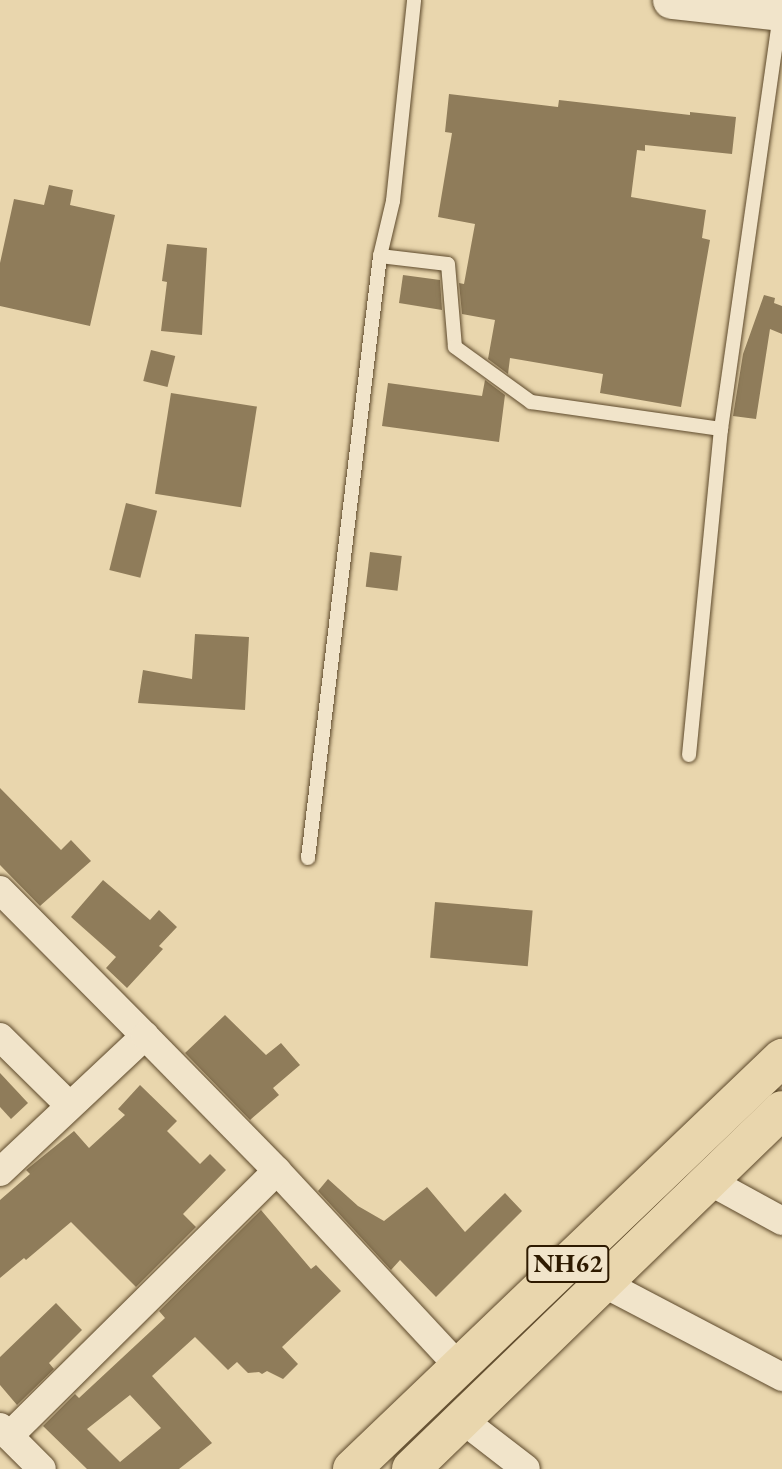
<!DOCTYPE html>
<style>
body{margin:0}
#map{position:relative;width:782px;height:1469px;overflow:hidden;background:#e9d6ad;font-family:"EB Garamond",serif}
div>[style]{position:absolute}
.building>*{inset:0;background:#8f7c5a;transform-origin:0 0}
.roads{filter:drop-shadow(0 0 2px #5d492b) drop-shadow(0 0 2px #5d492b)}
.lane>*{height:14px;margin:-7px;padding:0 7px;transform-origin:7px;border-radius:7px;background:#f1e4ca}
.street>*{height:28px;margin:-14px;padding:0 14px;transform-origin:14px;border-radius:14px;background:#f1e4ca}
.secondary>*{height:38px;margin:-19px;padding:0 19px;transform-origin:19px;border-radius:19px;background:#f1e4ca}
.highway>*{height:38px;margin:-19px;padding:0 19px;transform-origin:19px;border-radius:19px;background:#e9d6ad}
span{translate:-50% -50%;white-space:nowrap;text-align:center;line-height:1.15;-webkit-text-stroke:5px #f1e4ca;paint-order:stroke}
.shield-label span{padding:2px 5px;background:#f1e4ca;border:2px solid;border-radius:5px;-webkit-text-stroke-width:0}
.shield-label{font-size:26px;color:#2e1a00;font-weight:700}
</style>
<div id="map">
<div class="building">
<i style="clip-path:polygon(449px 94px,558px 107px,559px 100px,690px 115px,690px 112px,736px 117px,732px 154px,645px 145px,645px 151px,637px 150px,631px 197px,706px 210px,702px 238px,710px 240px,681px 407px,600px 393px,603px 374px,510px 358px,508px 374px,488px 359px,495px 320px,462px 314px,459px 283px,464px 284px,475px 224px,438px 217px,452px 133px,445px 132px)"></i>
<i style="clip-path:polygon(49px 185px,73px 190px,70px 205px,115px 215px,90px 326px,0 306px,0 263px,14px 199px,44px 205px)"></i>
<i style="clip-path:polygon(167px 244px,207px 248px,202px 335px,161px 331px,167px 282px,162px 281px)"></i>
<i style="clip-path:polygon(403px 275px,440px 280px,442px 310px,399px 303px)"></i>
<i style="clip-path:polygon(764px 295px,775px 298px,774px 303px,782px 306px,782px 334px,770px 329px,756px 419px,733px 416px,743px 354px)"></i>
<i style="left:151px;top:350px;width:25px;height:32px;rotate:14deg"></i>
<i style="clip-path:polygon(485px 380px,505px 395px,499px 442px,382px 426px,388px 383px,482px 396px)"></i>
<i style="left:171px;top:393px;width:87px;height:102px;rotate:9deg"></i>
<i style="left:126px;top:503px;width:32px;height:69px;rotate:14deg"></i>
<i style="left:370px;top:552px;width:32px;height:35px;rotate:7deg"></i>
<i style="clip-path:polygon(195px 634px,249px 637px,245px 710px,138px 703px,143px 670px,192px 679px)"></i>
<i style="clip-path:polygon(0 788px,61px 850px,71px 840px,91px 861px,40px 906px,0 865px)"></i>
<i style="clip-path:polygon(103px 880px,150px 920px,159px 910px,177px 927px,159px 946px,163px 949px,127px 988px,106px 968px,116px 957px,71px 917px)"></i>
<i style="left:435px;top:902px;width:98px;height:56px;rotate:5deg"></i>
<i style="clip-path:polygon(225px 1015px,266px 1055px,281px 1043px,300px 1065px,273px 1088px,279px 1095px,250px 1120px,185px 1053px)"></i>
<i style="clip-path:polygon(0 1073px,28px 1103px,11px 1119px,0 1107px)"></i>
<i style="clip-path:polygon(140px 1085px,177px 1121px,167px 1131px,200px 1164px,210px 1154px,226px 1170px,183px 1214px,196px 1227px,136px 1287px,71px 1222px,26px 1260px,24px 1258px,0 1278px,0 1200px,30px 1174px,26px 1170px,74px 1131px,89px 1148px,125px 1115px,118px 1109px)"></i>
<i style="clip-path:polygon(328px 1179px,358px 1206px,384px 1221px,427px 1187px,465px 1232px,505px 1193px,522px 1211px,436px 1297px,400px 1260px,391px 1270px,318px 1191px)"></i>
<i style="clip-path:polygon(evenodd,261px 1210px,311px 1269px,316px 1265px,341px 1291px,282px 1347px,298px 1364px,283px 1379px,267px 1371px,262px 1374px,259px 1372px,248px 1373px,237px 1362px,228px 1370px,195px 1337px,152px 1376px,212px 1443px,179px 1469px,87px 1469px,43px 1426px,75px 1394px,79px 1398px,165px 1318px,159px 1311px,261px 1210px,130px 1395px,161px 1428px,120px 1462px,87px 1429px,130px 1395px)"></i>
<i style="clip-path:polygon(56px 1303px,82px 1330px,49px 1363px,54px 1369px,17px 1405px,0 1385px,0 1357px)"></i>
</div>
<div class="roads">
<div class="lane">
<i style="left:380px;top:256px;width:68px;rotate:6.7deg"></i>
<i style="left:448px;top:264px;width:83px;rotate:85.2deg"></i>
<i style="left:455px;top:347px;width:94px;rotate:35.9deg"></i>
<i style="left:531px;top:402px;width:192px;rotate:8.1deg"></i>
<i style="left:689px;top:755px;width:328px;rotate:-84.4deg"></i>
<i style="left:721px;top:429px;width:419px;rotate:-81.9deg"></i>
<i style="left:308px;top:858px;width:606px;rotate:-83.18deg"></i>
<i style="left:380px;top:256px;width:57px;rotate:-76.7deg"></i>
<i style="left:393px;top:201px;width:202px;rotate:-84deg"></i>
</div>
<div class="street">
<i style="left:0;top:890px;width:206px;rotate:45.2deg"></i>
<i style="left:0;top:1037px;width:97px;rotate:44.6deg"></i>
<i style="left:0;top:1172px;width:199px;rotate:-43.2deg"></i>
<i style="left:145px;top:1036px;width:189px;rotate:45.6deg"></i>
<i style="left:277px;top:1171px;width:267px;rotate:47.1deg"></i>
<i style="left:709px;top:1181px;width:83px;rotate:28.7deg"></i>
<i style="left:605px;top:1284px;width:200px;rotate:27.7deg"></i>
<i style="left:464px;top:1421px;width:78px;rotate:37.7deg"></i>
<i style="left:0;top:1427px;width:59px;rotate:45deg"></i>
<i style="left:9px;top:1436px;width:377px;rotate:-44.7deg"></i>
</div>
<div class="secondary">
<i style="left:672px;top:0;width:111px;rotate:6.2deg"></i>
</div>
<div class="highway">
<i style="left:352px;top:1469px;width:595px;rotate:-43.71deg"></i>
<i style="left:411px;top:1469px;width:516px;rotate:-44.06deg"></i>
</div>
</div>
<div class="shield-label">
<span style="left:568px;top:1264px">NH62</span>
</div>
</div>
